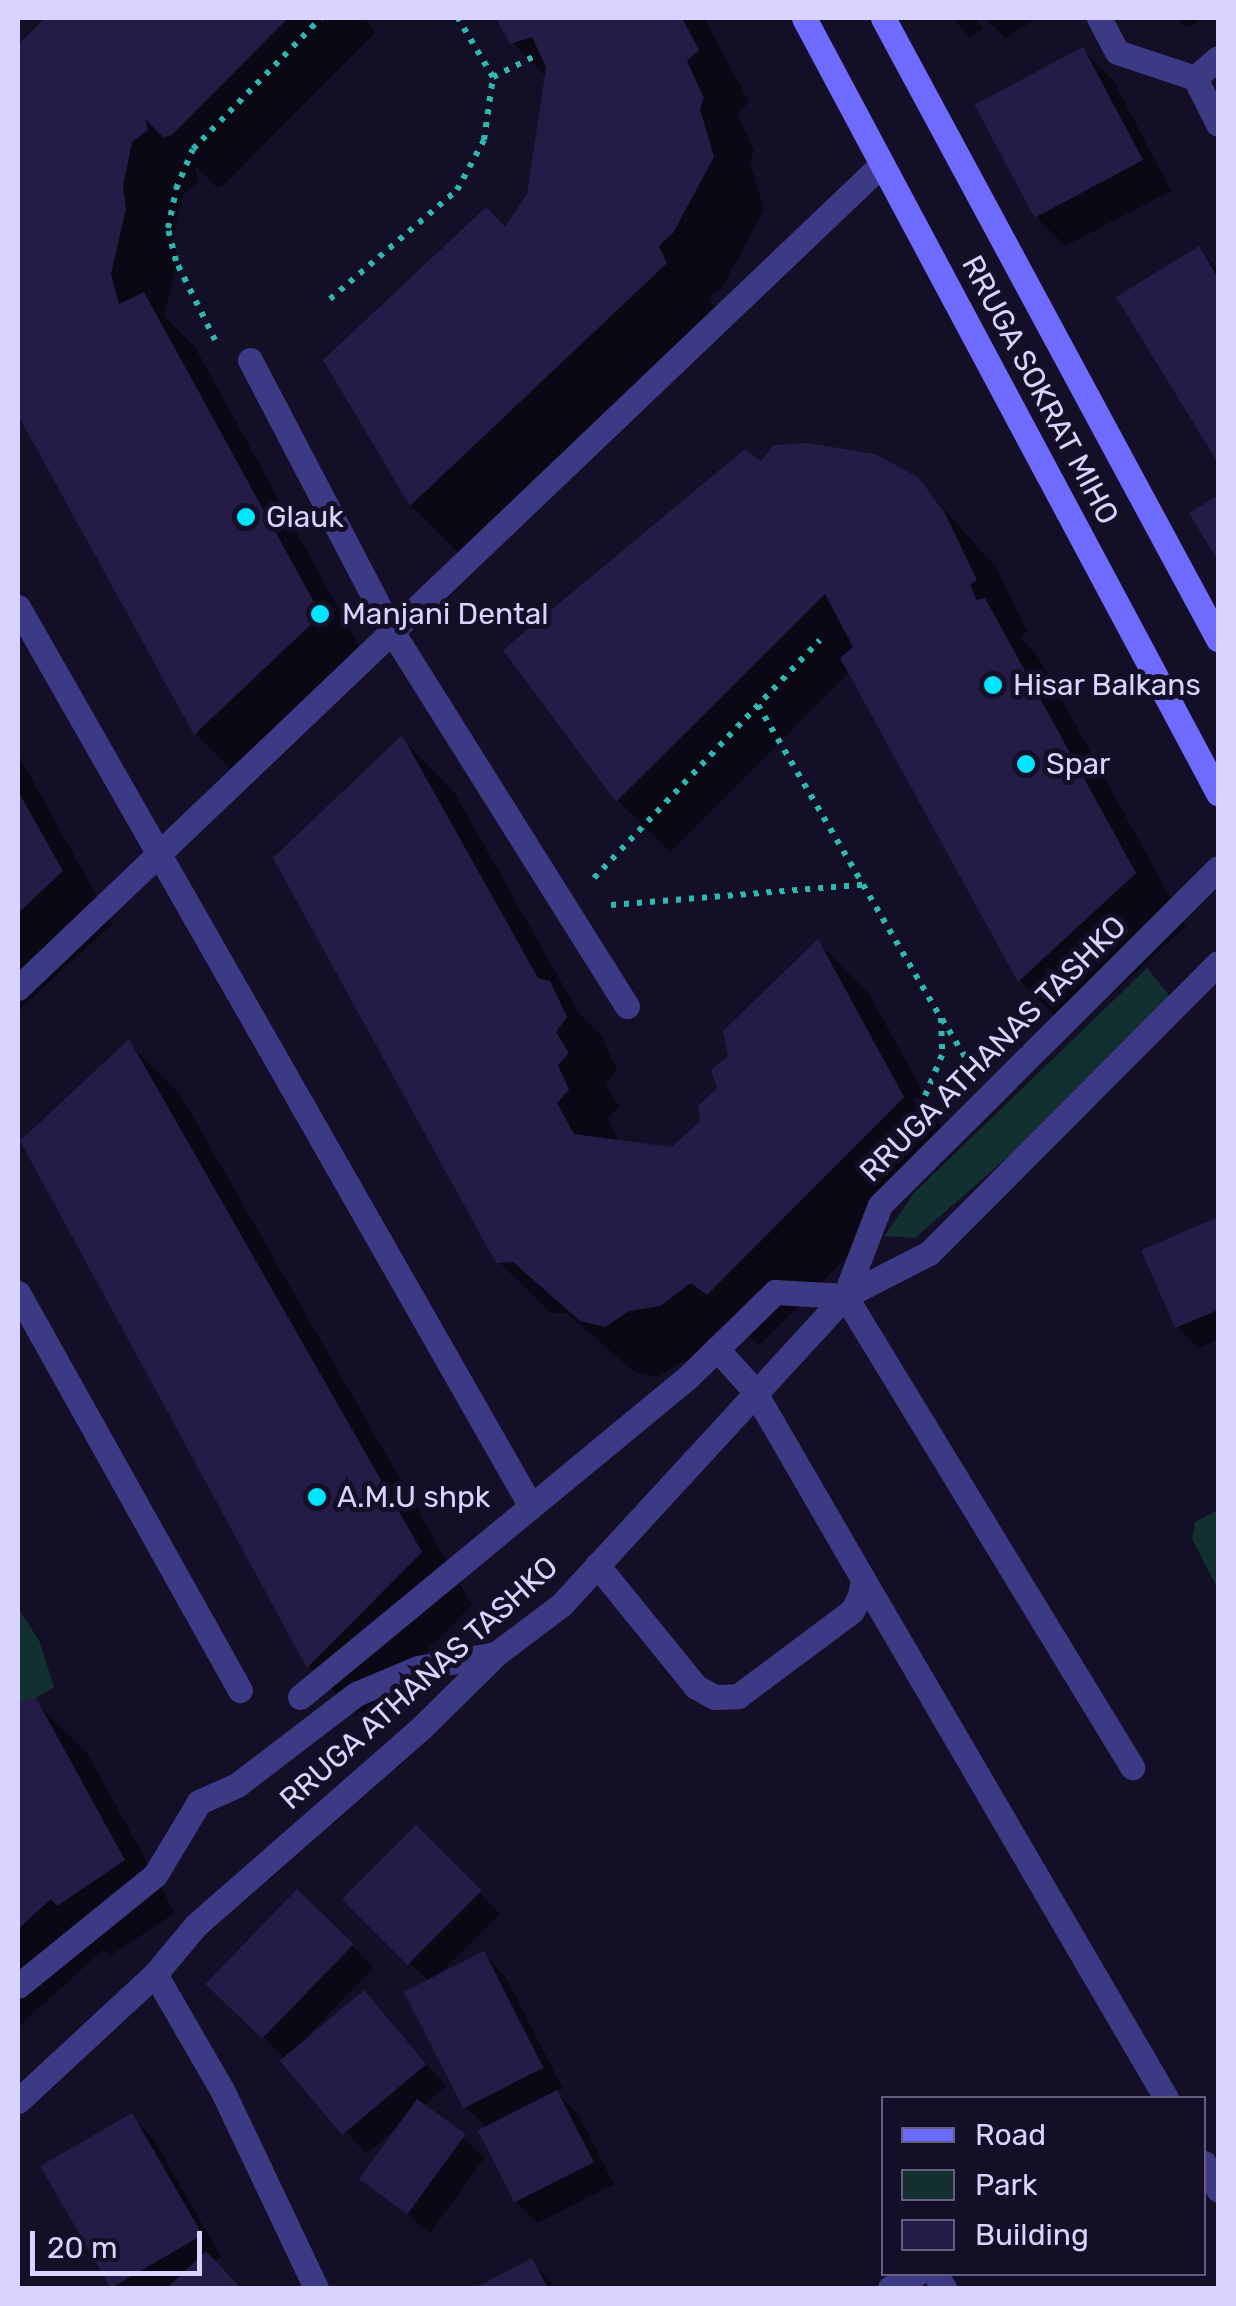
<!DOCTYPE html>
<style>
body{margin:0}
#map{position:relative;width:1236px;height:2306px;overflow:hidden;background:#130f26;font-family:Rubik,sans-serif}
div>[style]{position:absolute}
.green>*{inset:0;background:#12302f}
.shadow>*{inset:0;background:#0007}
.building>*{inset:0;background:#241b47;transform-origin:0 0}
.path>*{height:6px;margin-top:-3px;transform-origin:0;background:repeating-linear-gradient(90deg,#2fb8b0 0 5px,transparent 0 13px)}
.service>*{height:25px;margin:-12.5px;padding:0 12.5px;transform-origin:12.5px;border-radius:12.5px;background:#3d3a85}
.minor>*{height:25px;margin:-12.5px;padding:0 12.5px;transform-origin:12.5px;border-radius:12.5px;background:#3d3a85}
.secondary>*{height:25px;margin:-12.5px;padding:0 12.5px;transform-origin:12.5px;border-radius:12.5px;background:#6f6bff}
.dots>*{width:28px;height:28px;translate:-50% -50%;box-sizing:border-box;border:5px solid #130f26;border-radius:50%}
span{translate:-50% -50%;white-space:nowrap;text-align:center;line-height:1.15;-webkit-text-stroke:10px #130f26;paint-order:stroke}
.street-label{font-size:30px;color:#d9d4ff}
.poi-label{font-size:30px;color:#d9d4ff}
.left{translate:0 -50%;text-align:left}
.frame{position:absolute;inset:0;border:20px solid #d9d4ff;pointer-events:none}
.legend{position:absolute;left:881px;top:2096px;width:325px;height:180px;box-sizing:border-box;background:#130f26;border:2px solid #625e7d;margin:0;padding:12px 18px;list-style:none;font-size:30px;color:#d9d4ff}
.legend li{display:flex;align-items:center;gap:20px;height:50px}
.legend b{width:50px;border:2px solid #625e7d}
.scale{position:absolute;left:30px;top:2231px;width:172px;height:45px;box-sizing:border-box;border:5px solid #d9d4ff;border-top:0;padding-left:12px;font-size:30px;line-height:35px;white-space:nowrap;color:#d9d4ff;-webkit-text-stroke:8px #130f26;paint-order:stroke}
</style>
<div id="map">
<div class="green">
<i style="clip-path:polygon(1147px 968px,1179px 1007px,915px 1238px,884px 1236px,914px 1193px)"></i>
<i style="clip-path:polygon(1218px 1510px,1218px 1589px,1192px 1539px,1195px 1522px)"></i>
<i style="clip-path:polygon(18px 1609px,39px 1640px,54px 1687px,18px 1708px)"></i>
</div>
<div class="shadow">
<i style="clip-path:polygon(49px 18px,365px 18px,375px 33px,224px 185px,217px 188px,195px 165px,198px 182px,183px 194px,173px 239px,177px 262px,164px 316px,195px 347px,371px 668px,247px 785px,196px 734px,18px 410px,18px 48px)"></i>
<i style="clip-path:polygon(499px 18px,704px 18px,749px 102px,737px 114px,754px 151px,750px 162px,764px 210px,724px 284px,709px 298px,717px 315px,462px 557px,411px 506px,326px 360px,506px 231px,530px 194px,547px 78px,512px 42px)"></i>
<i style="clip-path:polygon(953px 18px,975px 18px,983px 29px,969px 37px)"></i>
<i style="clip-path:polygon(985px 18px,1038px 18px,1005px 38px)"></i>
<i style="clip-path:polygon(1176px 18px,1207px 18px,1187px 28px)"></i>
<i style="clip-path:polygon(1083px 50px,1113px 80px,1171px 191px,1065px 246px,1034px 215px)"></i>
<i style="clip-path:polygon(1198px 249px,1218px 269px,1218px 458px,1119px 298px)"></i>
<i style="clip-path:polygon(762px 464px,917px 479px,996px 567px,1027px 632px,1020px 637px,1036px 653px,1186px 926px,1071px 1032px,1020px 981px,850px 671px,670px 852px,618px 801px,506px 650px)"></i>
<i style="clip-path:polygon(402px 739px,453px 790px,578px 1012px,601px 1035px,617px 1070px,606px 1085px,619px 1106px,608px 1118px,620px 1143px,673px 1150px,703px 1122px,731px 1057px,818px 942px,869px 993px,954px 1150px,760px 1345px,744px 1333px,712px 1356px,681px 1362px,658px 1377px,634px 1372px,567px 1313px,551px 1313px,498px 1261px)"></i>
<i style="clip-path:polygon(18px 754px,112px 924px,18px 1011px)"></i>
<i style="clip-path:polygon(129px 1043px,180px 1094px,472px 1605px,360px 1718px,309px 1667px,23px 1141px)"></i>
<i style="clip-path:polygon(1218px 1219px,1218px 1340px,1198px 1348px,1177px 1327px,1144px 1251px)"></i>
<i style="clip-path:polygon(35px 1701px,87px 1753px,175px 1913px,110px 1956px,104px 1949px,18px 2027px,18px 1708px)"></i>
<i style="clip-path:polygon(416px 1828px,500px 1914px,435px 1978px,484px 1954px,505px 1976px,563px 2089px,556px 2092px,578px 2114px,614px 2184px,537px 2223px,515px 2202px,487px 2128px,465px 2106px,429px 1982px,345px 1898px)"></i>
<i style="clip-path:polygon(298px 1893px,374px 1967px,306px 2038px,364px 1994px,446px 2086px,423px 2106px,485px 2157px,430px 2233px,363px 2178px,397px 2128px,366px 2154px,286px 2060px,209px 1984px)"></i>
<i style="clip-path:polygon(131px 2116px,153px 2138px,221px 2257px,213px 2262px,239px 2288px,112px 2286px)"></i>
<i style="clip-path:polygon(531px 2261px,556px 2288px,480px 2288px)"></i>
</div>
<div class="building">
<i style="clip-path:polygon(45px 18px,288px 18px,172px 135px,163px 137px,145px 119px,148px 130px,132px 142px,123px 186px,126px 209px,111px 274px,119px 304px,144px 292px,321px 615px,194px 735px,18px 415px,18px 45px)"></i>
<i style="clip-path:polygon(496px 18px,682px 18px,699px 50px,687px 61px,704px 98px,700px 109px,714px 157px,673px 233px,659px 246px,667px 263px,410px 506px,323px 360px,486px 207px,505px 227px,527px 194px,546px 67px,532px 37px,510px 44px)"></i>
<i style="left:1083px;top:47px;width:128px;height:123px;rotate:62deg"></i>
<i style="clip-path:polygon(1199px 246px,1218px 278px,1218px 463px,1116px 297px)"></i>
<i style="clip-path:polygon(808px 443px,875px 454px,918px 477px,945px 513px,977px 580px,970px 585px,977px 600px,985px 598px,1136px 873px,1018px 982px,840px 658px,853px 647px,825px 594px,616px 802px,503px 650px,745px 449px,761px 461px,774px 445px)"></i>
<i style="clip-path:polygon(1218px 495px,1218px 561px,1189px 513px)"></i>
<i style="clip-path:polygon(402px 735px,538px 978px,550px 981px,567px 1017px,556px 1032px,569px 1053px,558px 1065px,569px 1090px,557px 1103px,574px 1134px,672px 1147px,700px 1121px,698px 1106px,717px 1088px,711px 1070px,728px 1056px,723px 1031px,818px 939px,904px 1097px,707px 1295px,691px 1283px,660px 1306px,629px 1311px,605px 1327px,580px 1321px,513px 1262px,496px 1263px,273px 858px)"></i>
<i style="clip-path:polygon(18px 791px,63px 871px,18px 913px)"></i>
<i style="clip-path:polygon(129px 1039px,422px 1552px,307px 1668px,20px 1141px)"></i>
<i style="clip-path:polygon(1218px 1217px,1218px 1310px,1175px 1328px,1141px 1250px)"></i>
<i style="clip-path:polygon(36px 1698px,125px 1860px,57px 1906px,51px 1899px,18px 1929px,18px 1701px)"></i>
<i style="left:416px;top:1825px;width:93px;height:105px;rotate:45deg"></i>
<i style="left:297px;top:1889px;width:79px;height:132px;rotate:44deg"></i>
<i style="left:484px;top:1951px;width:131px;height:90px;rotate:63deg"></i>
<i style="left:364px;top:1990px;width:97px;height:110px;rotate:50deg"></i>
<i style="left:557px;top:2090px;width:81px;height:89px;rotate:63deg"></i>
<i style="left:417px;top:2099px;width:60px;height:99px;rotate:36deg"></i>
<i style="left:132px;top:2113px;width:141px;height:106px;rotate:60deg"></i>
<i style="clip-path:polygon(206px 2251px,241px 2288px,167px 2288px)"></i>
<i style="clip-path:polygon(532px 2258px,548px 2288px,475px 2288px)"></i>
</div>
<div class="path">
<i style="left:493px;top:77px;width:51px;rotate:-26.6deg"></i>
<i style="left:330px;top:299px;width:167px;rotate:-40.6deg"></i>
<i style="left:457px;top:190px;width:57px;rotate:-61.6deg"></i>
<i style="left:484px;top:140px;width:64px;rotate:-81.9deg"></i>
<i style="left:493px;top:77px;width:69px;rotate:-120.7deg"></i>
<i style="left:215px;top:340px;width:88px;rotate:-116.3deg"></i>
<i style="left:176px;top:261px;width:34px;rotate:-104deg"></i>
<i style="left:168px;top:228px;width:40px;rotate:-78deg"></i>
<i style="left:176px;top:189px;width:43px;rotate:-67deg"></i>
<i style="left:193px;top:149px;width:183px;rotate:-45.7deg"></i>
<i style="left:758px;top:705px;width:363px;rotate:59.7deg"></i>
<i style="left:941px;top:1018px;width:37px;rotate:88deg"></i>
<i style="left:942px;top:1055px;width:44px;rotate:112.5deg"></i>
<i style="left:594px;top:878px;width:328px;rotate:-46.5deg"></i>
<i style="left:611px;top:905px;width:252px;rotate:-4.6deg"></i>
<i style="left:942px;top:1019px;width:48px;rotate:58.6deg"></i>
</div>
<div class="service">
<i style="left:1099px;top:18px;width:38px;rotate:62deg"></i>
<i style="left:1117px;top:52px;width:82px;rotate:18.4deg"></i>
<i style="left:775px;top:1292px;width:70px;rotate:3.3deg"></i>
<i style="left:845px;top:1296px;width:552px;rotate:58.64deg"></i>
<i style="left:597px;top:1565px;width:157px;rotate:50.9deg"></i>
<i style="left:696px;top:1687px;width:21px;rotate:28deg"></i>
<i style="left:715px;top:1697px;width:23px;rotate:-2deg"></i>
<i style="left:738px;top:1696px;width:142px;rotate:-36.7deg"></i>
<i style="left:852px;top:1611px;width:17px;rotate:-62deg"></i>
<i style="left:860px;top:1596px;width:17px;rotate:-80deg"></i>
<i style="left:863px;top:1579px;width:220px;rotate:-120.1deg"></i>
<i style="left:753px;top:1389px;width:54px;rotate:-132deg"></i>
<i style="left:863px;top:1579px;width:601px;rotate:59.72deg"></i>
<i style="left:155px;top:1974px;width:136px;rotate:60deg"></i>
<i style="left:223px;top:2092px;width:217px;rotate:64.6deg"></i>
<i style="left:18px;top:1986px;width:176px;rotate:-39deg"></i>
<i style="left:155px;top:1875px;width:85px;rotate:-58.9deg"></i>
<i style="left:199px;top:1802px;width:42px;rotate:-24.1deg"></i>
<i style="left:237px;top:1785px;width:150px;rotate:-37.4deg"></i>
<i style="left:356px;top:1694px;width:67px;rotate:-22.8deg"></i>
<i style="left:418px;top:1668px;width:79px;rotate:-10.2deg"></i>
<i style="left:18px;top:2101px;width:187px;rotate:-42.8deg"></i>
<i style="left:155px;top:1974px;width:64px;rotate:-50.1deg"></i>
<i style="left:196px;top:1925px;width:300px;rotate:-41.2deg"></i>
<i style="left:1204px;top:2163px;width:30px;rotate:62deg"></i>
<i style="left:935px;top:2274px;width:17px;rotate:57deg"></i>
<i style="left:890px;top:2288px;width:30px;rotate:-28deg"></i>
</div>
<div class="minor">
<i style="left:1218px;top:58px;width:30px;rotate:139deg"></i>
<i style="left:1195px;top:78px;width:51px;rotate:63.4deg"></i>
<i style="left:250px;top:360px;width:305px;rotate:62.4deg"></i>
<i style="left:391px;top:630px;width:444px;rotate:57.9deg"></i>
<i style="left:18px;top:607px;width:1031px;rotate:60.3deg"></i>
<i style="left:18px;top:988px;width:1194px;rotate:-43.64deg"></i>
<i style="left:18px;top:1293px;width:455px;rotate:60.8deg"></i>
<i style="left:845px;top:1296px;width:97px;rotate:-69deg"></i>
<i style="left:880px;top:1205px;width:477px;rotate:-44.9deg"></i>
<i style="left:300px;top:1697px;width:503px;rotate:-39.51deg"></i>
<i style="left:688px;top:1377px;width:122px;rotate:-44.3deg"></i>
<i style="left:422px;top:1727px;width:104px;rotate:-44.6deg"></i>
<i style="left:496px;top:1654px;width:83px;rotate:-37.1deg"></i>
<i style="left:562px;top:1604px;width:418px;rotate:-47.4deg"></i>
<i style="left:845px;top:1296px;width:94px;rotate:-27.1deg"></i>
<i style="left:929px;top:1253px;width:409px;rotate:-45.1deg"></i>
</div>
<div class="secondary">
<i style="left:804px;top:18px;width:879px;rotate:61.89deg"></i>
<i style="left:883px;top:18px;width:706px;rotate:61.66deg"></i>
</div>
<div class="dots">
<i style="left:246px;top:517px;background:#00e5ff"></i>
<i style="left:320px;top:614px;background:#00e5ff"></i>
<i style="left:993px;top:685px;background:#00e5ff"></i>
<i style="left:1026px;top:764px;background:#00e5ff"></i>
<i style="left:317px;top:1497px;background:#00e5ff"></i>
</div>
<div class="street-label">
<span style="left:1040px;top:390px;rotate:62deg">RRUGA SOKRAT MIHO</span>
<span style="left:993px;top:1049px;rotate:-45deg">RRUGA ATHANAS TASHKO</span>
<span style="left:419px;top:1683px;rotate:-42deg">RRUGA ATHANAS TASHKO</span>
</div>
<div class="poi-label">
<span class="left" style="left:266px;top:517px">Glauk</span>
<span class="left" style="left:342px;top:614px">Manjani Dental</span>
<span class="left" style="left:1013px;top:685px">Hisar Balkans</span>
<span class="left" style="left:1046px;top:764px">Spar</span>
<span class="left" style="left:337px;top:1497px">A.M.U shpk</span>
</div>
<div class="frame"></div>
<ul class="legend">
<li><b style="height:12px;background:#6f6bff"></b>Road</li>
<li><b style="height:28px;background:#12302f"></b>Park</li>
<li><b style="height:28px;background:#241b47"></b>Building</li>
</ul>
<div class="scale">20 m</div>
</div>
